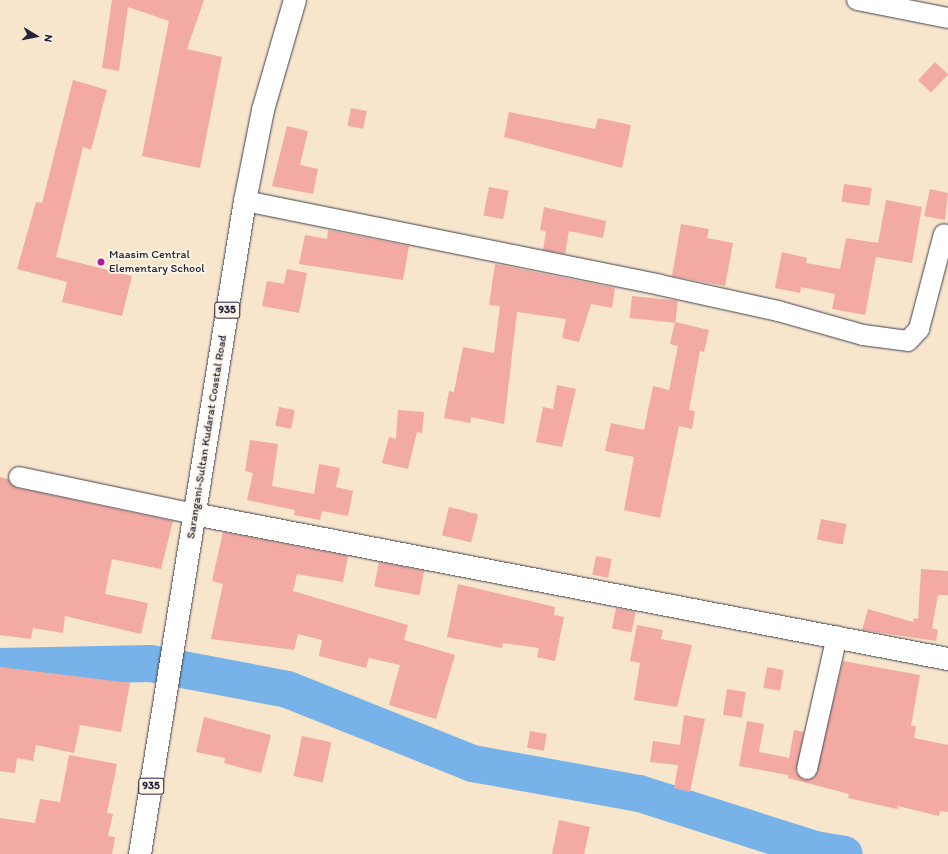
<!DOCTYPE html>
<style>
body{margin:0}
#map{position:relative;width:948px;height:854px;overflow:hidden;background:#f7e5cc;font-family:Itim,sans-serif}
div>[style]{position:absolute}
.river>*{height:37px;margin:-18.5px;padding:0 18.5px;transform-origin:18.5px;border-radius:18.5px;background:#77b3e8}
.building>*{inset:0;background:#f2aaa2;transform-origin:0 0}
.roads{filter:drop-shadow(0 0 1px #423f51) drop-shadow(0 0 1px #423f51)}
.street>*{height:20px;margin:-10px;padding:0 10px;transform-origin:10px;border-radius:10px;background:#fff}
.secondary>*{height:22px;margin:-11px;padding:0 11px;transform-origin:11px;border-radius:11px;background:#fff}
.primary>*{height:22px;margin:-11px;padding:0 11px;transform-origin:11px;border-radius:11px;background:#fff}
.dots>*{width:11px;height:11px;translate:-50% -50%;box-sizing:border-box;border:2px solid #fcf5e5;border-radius:50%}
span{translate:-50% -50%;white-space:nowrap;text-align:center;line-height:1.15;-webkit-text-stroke:4px #fcf5e5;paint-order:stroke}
.shield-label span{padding:1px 3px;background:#fcf5e5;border:1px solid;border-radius:3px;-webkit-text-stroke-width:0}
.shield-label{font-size:11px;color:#22223b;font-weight:700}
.poi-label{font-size:12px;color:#22223b}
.left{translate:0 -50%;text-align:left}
.street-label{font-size:12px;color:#22223b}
.north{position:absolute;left:16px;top:16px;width:40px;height:40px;-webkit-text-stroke:3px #fcf5e5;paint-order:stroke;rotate:100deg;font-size:11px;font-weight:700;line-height:16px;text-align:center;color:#22223b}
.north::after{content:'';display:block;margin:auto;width:14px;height:18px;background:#22223b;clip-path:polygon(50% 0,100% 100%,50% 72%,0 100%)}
</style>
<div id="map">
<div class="river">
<i style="left:0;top:666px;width:150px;rotate:-1.1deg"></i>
<i style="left:150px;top:663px;width:139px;rotate:10.7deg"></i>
<i style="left:287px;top:689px;width:199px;rotate:21.8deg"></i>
<i style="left:472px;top:763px;width:170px;rotate:10.2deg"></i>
<i style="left:639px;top:793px;width:184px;rotate:17.7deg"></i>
<i style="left:814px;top:849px;width:30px;rotate:9deg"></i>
</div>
<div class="building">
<i style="clip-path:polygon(112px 0,204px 0,187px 49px,222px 57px,200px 168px,142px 156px,169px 21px,128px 7px,119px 71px,102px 68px)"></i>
<i style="left:935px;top:62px;width:18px;height:25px;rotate:43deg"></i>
<i style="clip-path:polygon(73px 80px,107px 90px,91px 150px,83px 147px,56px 257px,132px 276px,122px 316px,62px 302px,67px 282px,17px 269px,36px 202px,42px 203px)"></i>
<i style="left:351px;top:108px;width:16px;height:18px;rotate:11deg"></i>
<i style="clip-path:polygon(509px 112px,595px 129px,598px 118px,631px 125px,622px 168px,504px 137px)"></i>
<i style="clip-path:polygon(287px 126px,308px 131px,300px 165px,318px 169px,313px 194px,272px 186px)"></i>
<i style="left:844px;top:184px;width:28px;height:18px;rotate:8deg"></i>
<i style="left:489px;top:187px;width:20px;height:29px;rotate:11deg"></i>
<i style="clip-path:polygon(930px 189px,948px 193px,945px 220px,924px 216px)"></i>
<i style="clip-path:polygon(886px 200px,922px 207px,912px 263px,876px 257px,865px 315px,832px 309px,835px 294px,801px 287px,800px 293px,775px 288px,782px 252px,807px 258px,806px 263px,840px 269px,846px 238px,878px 243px)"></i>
<i style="clip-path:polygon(544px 207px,606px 221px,603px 238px,569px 231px,565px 254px,543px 250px,546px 231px,540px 230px)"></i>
<i style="clip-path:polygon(681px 224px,709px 229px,707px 238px,733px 243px,725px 286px,672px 276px)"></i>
<i style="clip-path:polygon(328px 230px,409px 246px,403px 280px,299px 264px,305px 235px,327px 239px)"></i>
<i style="clip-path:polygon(495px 264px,615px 288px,612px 308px,591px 304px,579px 342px,562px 338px,566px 319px,517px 312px,504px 424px,471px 417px,470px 423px,444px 418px,449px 391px,454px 392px,463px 347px,494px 353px,500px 306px,489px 305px)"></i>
<i style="clip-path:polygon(287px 269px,307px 273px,299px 313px,262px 306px,267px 281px,284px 284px)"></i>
<i style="left:632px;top:296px;width:46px;height:22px;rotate:6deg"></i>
<i style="clip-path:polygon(675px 322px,709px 330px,704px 352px,700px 351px,689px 410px,695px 411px,692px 429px,679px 426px,660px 518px,624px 510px,634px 457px,605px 451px,611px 423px,644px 430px,653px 386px,669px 390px,678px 346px,670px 344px)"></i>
<i style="clip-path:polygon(557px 385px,576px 389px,562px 447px,536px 442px,543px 407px,553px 409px)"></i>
<i style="left:279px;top:407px;width:16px;height:19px;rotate:11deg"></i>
<i style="clip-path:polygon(398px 410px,424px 412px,422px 433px,417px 432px,408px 469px,382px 463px,389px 437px,396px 439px)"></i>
<i style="clip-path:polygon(250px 440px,278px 444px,272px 486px,314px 494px,319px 464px,340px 468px,336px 487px,353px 491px,348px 516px,322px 511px,320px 520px,294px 515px,295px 510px,247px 500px,253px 473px,245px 471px)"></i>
<i style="clip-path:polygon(0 477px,8px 479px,17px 488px,173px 521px,161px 569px,112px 559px,105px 594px,148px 603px,141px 634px,65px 616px,63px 633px,33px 628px,31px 639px,0 635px)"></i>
<i style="left:449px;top:507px;width:30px;height:29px;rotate:14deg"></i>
<i style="left:821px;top:519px;width:26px;height:21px;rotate:11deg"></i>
<i style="clip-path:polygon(223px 532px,348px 556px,343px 582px,297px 574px,293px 591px,408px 625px,404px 640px,455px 655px,436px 719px,389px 705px,400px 665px,369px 658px,366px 668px,319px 656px,322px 640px,298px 634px,294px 650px,211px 639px,223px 584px,212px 581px)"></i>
<i style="left:596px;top:556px;width:16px;height:19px;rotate:11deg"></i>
<i style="left:379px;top:562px;width:46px;height:25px;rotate:11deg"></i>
<i style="clip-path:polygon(921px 569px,948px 571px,948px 595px,938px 595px,932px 628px,938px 630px,936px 641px,862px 630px,868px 609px,913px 622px,914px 618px,918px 619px)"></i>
<i style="clip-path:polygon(458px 584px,555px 607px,554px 615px,564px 617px,555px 661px,537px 657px,539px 648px,503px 643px,502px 648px,447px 637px)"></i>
<i style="left:616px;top:608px;width:20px;height:21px;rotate:11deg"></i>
<i style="clip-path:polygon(637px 625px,663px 630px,661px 639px,692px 645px,677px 707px,634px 700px,640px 663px,630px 661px)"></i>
<i style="clip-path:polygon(843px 661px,920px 675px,911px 726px,916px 726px,914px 738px,948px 745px,948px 812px,940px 811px,939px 816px,898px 806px,897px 809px,848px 798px,849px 794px,788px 778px,788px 775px,739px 766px,747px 721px,764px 724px,759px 752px,789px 758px,794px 730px,804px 732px,796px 772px,804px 780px,815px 777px)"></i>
<i style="clip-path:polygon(0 667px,130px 683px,121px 732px,80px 725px,74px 753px,36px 745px,33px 761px,17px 758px,15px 773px,0 771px)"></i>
<i style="left:767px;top:667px;width:17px;height:21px;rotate:10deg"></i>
<i style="left:727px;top:689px;width:19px;height:26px;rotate:9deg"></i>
<i style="clip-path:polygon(684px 715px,705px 719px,690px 792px,674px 788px,678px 765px,650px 762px,653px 741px,680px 745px)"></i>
<i style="clip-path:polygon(204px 717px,271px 735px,261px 773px,224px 763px,225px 758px,196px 752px)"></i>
<i style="left:530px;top:731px;width:17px;height:17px;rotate:10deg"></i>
<i style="left:302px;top:736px;width:30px;height:41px;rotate:12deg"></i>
<i style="clip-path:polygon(69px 755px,117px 764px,107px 813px,113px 814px,108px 836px,115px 837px,112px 854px,0 854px,0 818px,35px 823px,40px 799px,60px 802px)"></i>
<i style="clip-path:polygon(559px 820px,590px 827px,584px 854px,552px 854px)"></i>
</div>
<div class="roads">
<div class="street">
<i style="left:857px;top:0;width:93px;rotate:11.2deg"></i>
<i style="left:245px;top:201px;width:423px;rotate:11.4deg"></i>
<i style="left:660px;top:285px;width:121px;rotate:12.4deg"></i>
<i style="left:778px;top:311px;width:88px;rotate:15.8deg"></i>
<i style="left:863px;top:335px;width:45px;rotate:7.6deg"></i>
<i style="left:908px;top:341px;width:16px;rotate:-47deg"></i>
<i style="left:919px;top:329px;width:98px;rotate:-75.3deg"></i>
<i style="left:19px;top:477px;width:179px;rotate:11.9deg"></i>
<i style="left:807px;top:769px;width:136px;rotate:-77.3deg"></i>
</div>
<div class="secondary">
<i style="left:194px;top:514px;width:768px;rotate:10.89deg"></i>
</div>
<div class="primary">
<i style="left:140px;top:854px;width:661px;rotate:-80.87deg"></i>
<i style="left:245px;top:201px;width:93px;rotate:-78.8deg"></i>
<i style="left:263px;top:110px;width:115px;rotate:-73.8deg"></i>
</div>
</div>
<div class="dots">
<i style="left:101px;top:262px;background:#b5179e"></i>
</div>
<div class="shield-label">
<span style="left:227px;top:310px">935</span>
<span style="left:151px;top:786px">935</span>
</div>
<div class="poi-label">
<span class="left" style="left:109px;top:262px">Maasim Central<br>Elementary School</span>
</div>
<div class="street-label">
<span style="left:207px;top:437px;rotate:-81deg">Sarangani-Sultan Kudarat Coastal Road</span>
</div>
<div class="north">N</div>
</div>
